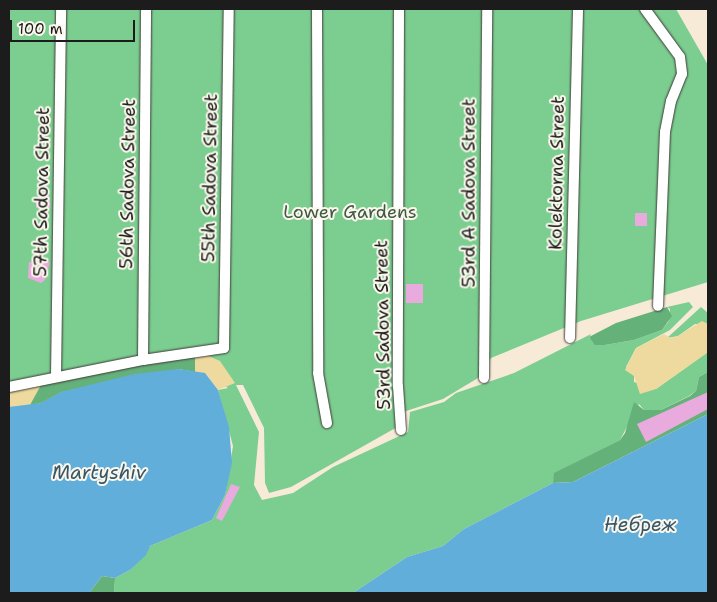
<!DOCTYPE html>
<meta charset="utf-8">
<style>
body{margin:0}
#map{position:relative;width:717px;height:602px;overflow:hidden;background:#f7ebd8;font-family:"Shantell Sans",sans-serif}
div>[style]{position:absolute}
.green>*{inset:0;background:#7cce90}
.forest>*{inset:0;background:#65b17a}
.sand>*{inset:0;background:#eeda9e}
.water>*{inset:0;background:#61aeda}
.building>*{inset:0;background:#e9aade;transform-origin:0 0}
.roads{filter:drop-shadow(0 0 1px #3d3b38) drop-shadow(0 0 1px #3d3b38)}
.minor>*{height:10px;margin:-5px;padding:0 5px;transform-origin:5px;border-radius:5px;background:#fff}
span{translate:-50% -50%;white-space:nowrap;text-align:center;line-height:1.15;-webkit-text-stroke:4px #fbf7ec;paint-order:stroke}
.street-label{font-size:18px;color:#1c1c1c}
.park-label{font-size:18px;color:#3e5a45}
.water-label{font-size:19px;color:#385668;font-style:italic}
.frame{position:absolute;inset:0;border:10px solid #1c1c1c;pointer-events:none}
.scale{position:absolute;left:10px;top:20px;width:125px;height:22px;box-sizing:border-box;border:2px solid #1c1c1c;border-top:0;padding-left:6px;font-size:15px;line-height:18px;white-space:nowrap;color:#1c1c1c;-webkit-text-stroke:4px #fbf7ec;paint-order:stroke}
</style>
<div id="map">
<div class="green">
<i style="clip-path:polygon(9px 9px,676px 9px,708px 65px,708px 282px,581px 321px,491px 358px,478px 378px,443px 399px,403px 412px,399px 426px,291px 487px,269px 493px,265px 483px,264px 428px,243px 385px,236px 385px,259px 432px,254px 485px,262px 500px,293px 493px,333px 467px,408px 432px,410px 412px,444px 402px,456px 393px,514px 373px,591px 334px,589px 338px,605px 345px,634px 340px,662px 330px,669px 321px,670px 309px,667px 307px,689px 302px,693px 307px,670px 330px,636px 348px,626px 367px,634px 376px,634px 382px,656px 389px,708px 352px,708px 372px,699px 377px,696px 391px,689px 396px,661px 410px,644px 410px,639px 404px,620px 440px,555px 473px,553px 483px,464px 529px,443px 546px,407px 557px,353px 593px,114px 593px,115px 578px,130px 570px,150px 546px,212px 520px,225px 495px,233px 446px,218px 390px,228px 388px,205px 373px,179px 369px,41px 403px,9px 407px)"></i>
<i style="clip-path:polygon(701px 307px,708px 313px,708px 324px,695px 324px,678px 336px,667px 338px)"></i>
</div>
<div class="forest">
<i style="clip-path:polygon(667px 307px,672px 316px,662px 330px,634px 340px,605px 345px,595px 345px,589px 337px,616px 323px)"></i>
<i style="clip-path:polygon(195px 355px,195px 372px,179px 369px,61px 392px,41px 403px,30px 405px,40px 381px)"></i>
<i style="clip-path:polygon(708px 372px,708px 414px,573px 482px,553px 483px,554px 473px,620px 440px,625px 433px,634px 402px,644px 410px,661px 410px,690px 396px,696px 391px,699px 377px)"></i>
<i style="clip-path:polygon(102px 576px,115px 578px,114px 593px,89px 593px)"></i>
</div>
<div class="sand">
<i style="clip-path:polygon(702px 321px,708px 324px,708px 352px,656px 389px,640px 394px,634px 376px,625px 370px,636px 348px,664px 334px,670px 338px,678px 336px)"></i>
<i style="clip-path:polygon(204px 354px,220px 361px,235px 383px,218px 390px,205px 373px,195px 372px,195px 355px)"></i>
<i style="clip-path:polygon(41px 385px,30px 405px,9px 407px,9px 388px)"></i>
</div>
<div class="water">
<i style="clip-path:polygon(179px 369px,205px 373px,218px 390px,229px 427px,232px 463px,225px 495px,212px 520px,150px 546px,146px 555px,130px 570px,115px 578px,102px 576px,89px 593px,9px 593px,9px 407px,41px 403px,61px 392px,134px 374px)"></i>
<i style="clip-path:polygon(708px 414px,708px 593px,353px 593px,407px 557px,443px 546px,464px 529px,553px 483px,573px 482px)"></i>
</div>
<div class="building">
<i style="left:36px;top:198px;width:14px;height:10px"></i>
<i style="left:635px;top:213px;width:12px;height:13px"></i>
<i style="clip-path:polygon(29px 262px,50px 262px,45px 280px,41px 283px,28px 278px)"></i>
<i style="left:406px;top:284px;width:17px;height:19px"></i>
<i style="clip-path:polygon(708px 392px,708px 409px,646px 442px,637px 424px)"></i>
<i style="clip-path:polygon(231px 484px,240px 487px,222px 521px,216px 518px)"></i>
</div>
<div class="roads">
<div class="minor">
<i style="left:317px;top:9px;width:364px;rotate:89.8deg"></i>
<i style="left:318px;top:373px;width:51px;rotate:79.8deg"></i>
<i style="left:399px;top:9px;width:377px;rotate:90.2deg"></i>
<i style="left:398px;top:386px;width:44px;rotate:86.1deg"></i>
<i style="left:645px;top:9px;width:59px;rotate:53.9deg"></i>
<i style="left:680px;top:57px;width:17px;rotate:83deg"></i>
<i style="left:682px;top:74px;width:29px;rotate:112deg"></i>
<i style="left:671px;top:101px;width:32px;rotate:101deg"></i>
<i style="left:665px;top:132px;width:174px;rotate:92.3deg"></i>
<i style="left:570px;top:338px;width:329px;rotate:-88.6deg"></i>
<i style="left:143px;top:360px;width:351px;rotate:-89.5deg"></i>
<i style="left:56px;top:376px;width:367px;rotate:-89.2deg"></i>
<i style="left:484px;top:378px;width:369px;rotate:-89.5deg"></i>
<i style="left:9px;top:387px;width:137px;rotate:-11.4deg"></i>
<i style="left:143px;top:360px;width:82px;rotate:-8.4deg"></i>
<i style="left:224px;top:348px;width:339px;rotate:-89.2deg"></i>
</div>
</div>
<div class="street-label">
<span style="left:557px;top:173px;rotate:-89deg">Kolektorna Street</span>
<span style="left:210px;top:178px;rotate:-89deg">55th Sadova Street</span>
<span style="left:128px;top:184px;rotate:-89deg">56th Sadova Street</span>
<span style="left:42px;top:192px;rotate:-89deg">57th Sadova Street</span>
<span style="left:469px;top:193px;rotate:-90deg">53rd A Sadova Street</span>
<span style="left:383px;top:325px;rotate:-91deg">53rd Sadova Street</span>
</div>
<div class="park-label">
<span style="left:350px;top:212px">Lower Gardens</span>
</div>
<div class="water-label">
<span style="left:99px;top:473px">Martyshiv</span>
<span style="left:640px;top:525px">Небреж</span>
</div>
<div class="frame"></div>
<div class="scale">100 m</div>
</div>
